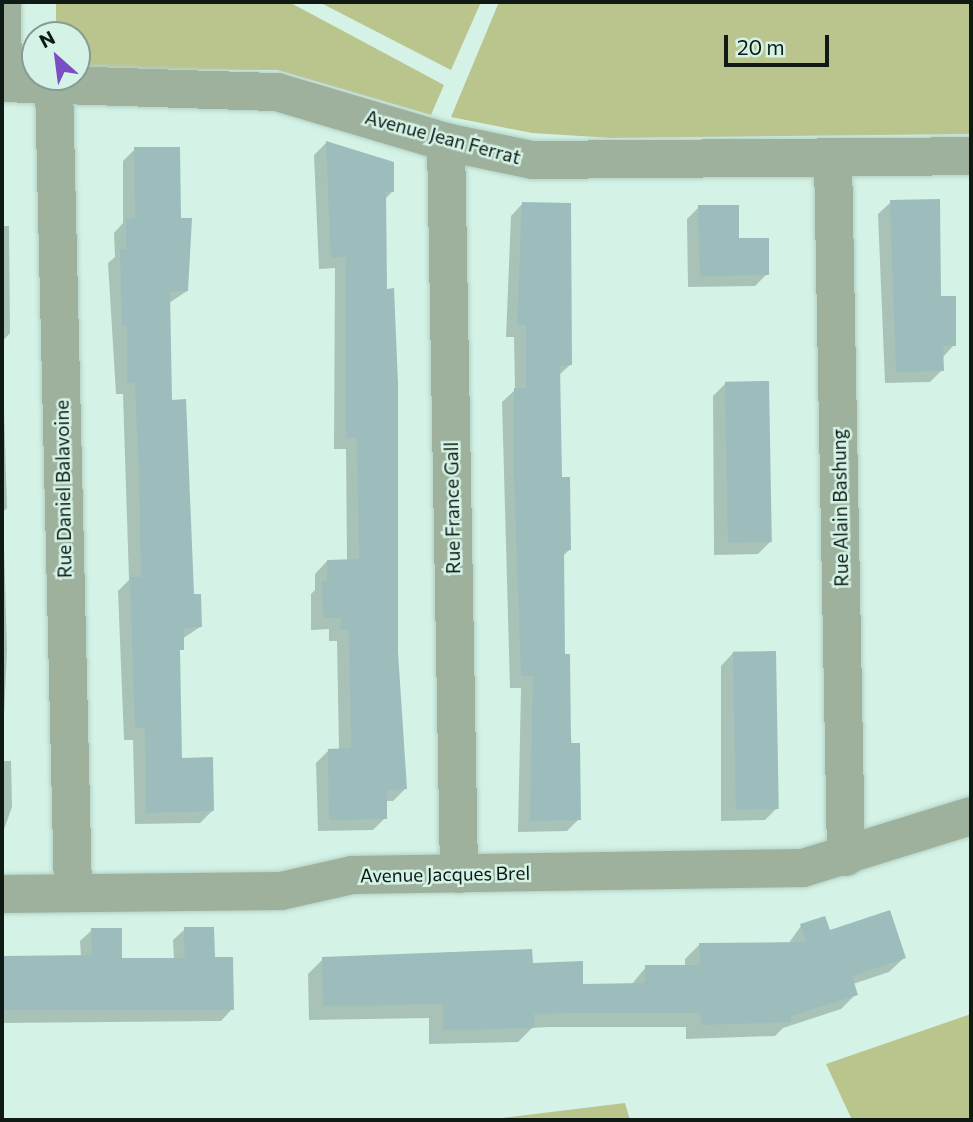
<!DOCTYPE html>
<style>
body{margin:0}
#map{position:relative;width:973px;height:1122px;overflow:hidden;background:#d4f3e6;font-family:Commissioner,sans-serif}
div>[style]{position:absolute}
.green>*{inset:0;background:#bac48d}
.shadow>*{inset:0;background:#0003}
.building>*{inset:0;background:#9cbdbc;transform-origin:0 0}
.roads{filter:drop-shadow(0 0 2px #b4d0c5) drop-shadow(0 0 2px #b4d0c5)}
.street>*{height:38px;margin:-19px;padding:0 19px;transform-origin:19px;border-radius:19px;background:#9eb19c}
span{translate:-50% -50%;white-space:nowrap;text-align:center;line-height:1.15;-webkit-text-stroke:5px #d4f3e6;paint-order:stroke}
.street-label{font-size:19px;color:#0f1a15}
.frame{position:absolute;inset:0;border:4px solid #0f1a15;pointer-events:none}
.north{position:absolute;left:21px;top:21px;width:70px;height:70px;box-sizing:border-box;background:#d4f3e6;border:2px solid #859c92;border-radius:50%;rotate:332deg;font-size:19px;font-weight:700;line-height:28px;text-align:center;color:#0f1a15}
.north::after{content:'';display:block;margin:auto;width:24px;height:32px;background:#7c4ec6;clip-path:polygon(50% 0,100% 100%,50% 72%,0 100%)}
.scale{position:absolute;left:724px;top:35px;width:105px;height:32px;box-sizing:border-box;border:4px solid #0f1a15;border-top:0;padding-left:9px;font-size:21px;line-height:24px;white-space:nowrap;color:#0f1a15;-webkit-text-stroke:5px #d4f3e6;paint-order:stroke}
</style>
<div id="map">
<div class="green">
<i style="clip-path:polygon(56px 2px,289px 2px,444px 85px,431px 115px,277px 70px,77px 69px,77px 35px,56px 35px)"></i>
<i style="clip-path:polygon(319px 2px,481px 2px,451px 70px)"></i>
<i style="clip-path:polygon(499px 2px,971px 2px,971px 134px,612px 138px,532px 133px,451px 117px)"></i>
<i style="clip-path:polygon(971px 1014px,971px 1120px,852px 1120px,826px 1064px)"></i>
<i style="clip-path:polygon(625px 1103px,630px 1120px,485px 1120px)"></i>
</div>
<div class="shadow">
<i style="clip-path:polygon(326px 143px,393px 191px,384px 200px,396px 652px,405px 789px,393px 801px,385px 801px,385px 818px,373px 830px,318px 831px,316px 763px,329px 750px,339px 750px,337px 641px,329px 641px,329px 629px,311px 630px,311px 594px,315px 590px,315px 574px,327px 561px,347px 561px,346px 449px,334px 449px,335px 268px,319px 269px,314px 155px)"></i>
<i style="clip-path:polygon(135px 149px,179px 220px,190px 220px,187px 291px,169px 303px,170px 401px,192px 596px,200px 627px,182px 639px,178px 654px,180px 759px,212px 811px,200px 823px,135px 824px,133px 740px,124px 740px,118px 591px,129px 580px,123px 394px,116px 394px,108px 263px,115px 257px,114px 233px,123px 223px,123px 161px)"></i>
<i style="clip-path:polygon(891px 202px,939px 298px,954px 345px,942px 358px,942px 370px,930px 382px,885px 383px,878px 214px)"></i>
<i style="clip-path:polygon(523px 203px,570px 365px,558px 376px,560px 479px,569px 550px,562px 557px,563px 656px,579px 819px,567px 831px,518px 832px,521px 688px,510px 688px,502px 402px,515px 390px,514px 337px,506px 337px,511px 216px)"></i>
<i style="clip-path:polygon(699px 207px,767px 274px,755px 286px,688px 287px,687px 219px)"></i>
<i style="clip-path:polygon(2px 226px,9px 226px,10px 333px,2px 342px,7px 508px,3px 512px,7px 649px,2px 761px,11px 761px,12px 807px,2px 835px)"></i>
<i style="clip-path:polygon(726px 383px,770px 542px,758px 554px,714px 555px,713px 396px)"></i>
<i style="clip-path:polygon(733px 653px,777px 808px,765px 820px,721px 821px,721px 666px)"></i>
<i style="clip-path:polygon(801px 926px,904px 958px,889px 972px,853px 984px,856px 994px,841px 1009px,783px 1028px,775px 1036px,686px 1039px,686px 1027px,548px 1027px,532px 1028px,518px 1042px,429px 1044px,429px 1018px,309px 1020px,308px 974px,323px 959px,531px 964px,581px 986px,631px 985px,646px 967px,685px 967px,685px 959px,700px 944px,788px 944px)"></i>
<i style="clip-path:polygon(185px 929px,213px 959px,232px 1009px,221px 1021px,2px 1023px,2px 958px,81px 957px,80px 941px,92px 930px,120px 960px,174px 960px,173px 940px)"></i>
</div>
<div class="building">
<i style="clip-path:polygon(326px 141px,394px 162px,394px 192px,386px 192px,387px 289px,394px 288px,398px 384px,398px 652px,407px 789px,387px 790px,387px 819px,329px 820px,328px 749px,351px 748px,349px 630px,340px 630px,341px 618px,323px 618px,322px 581px,327px 581px,327px 560px,359px 559px,357px 438px,346px 438px,346px 257px,331px 258px)"></i>
<i style="clip-path:polygon(134px 147px,180px 147px,181px 218px,192px 218px,188px 291px,170px 292px,172px 400px,186px 399px,194px 594px,201px 594px,202px 627px,184px 628px,184px 650px,180px 650px,182px 758px,213px 757px,214px 811px,146px 813px,145px 728px,135px 728px,130px 577px,141px 577px,139px 472px,135px 383px,127px 383px,127px 326px,122px 325px,120px 249px,126px 249px,126px 219px,135px 218px)"></i>
<i style="clip-path:polygon(940px 199px,941px 296px,956px 296px,956px 346px,943px 346px,944px 371px,896px 372px,890px 200px)"></i>
<i style="clip-path:polygon(522px 202px,571px 203px,572px 365px,560px 366px,562px 477px,570px 477px,571px 550px,564px 551px,565px 654px,570px 654px,571px 743px,580px 743px,581px 820px,530px 821px,533px 676px,521px 676px,514px 477px,514px 388px,526px 388px,526px 325px,517px 325px)"></i>
<i style="clip-path:polygon(698px 205px,739px 205px,739px 238px,769px 238px,769px 275px,700px 276px)"></i>
<i style="left:769px;top:381px;width:161px;height:44px;rotate:89deg"></i>
<i style="left:776px;top:651px;width:158px;height:43px;rotate:89deg"></i>
<i style="clip-path:polygon(890px 910px,906px 958px,852px 976px,858px 995px,791px 1016px,791px 1022px,701px 1025px,700px 1013px,563px 1013px,534px 1014px,534px 1028px,443px 1030px,443px 1004px,323px 1006px,322px 957px,532px 949px,533px 963px,583px 961px,583px 984px,645px 983px,645px 965px,700px 965px,699px 943px,806px 942px,800px 924px,825px 916px,830px 930px)"></i>
<i style="clip-path:polygon(184px 927px,214px 927px,215px 957px,233px 957px,234px 1010px,2px 1010px,2px 956px,92px 955px,91px 928px,122px 928px,122px 958px,185px 958px)"></i>
</div>
<div class="roads">
<div class="street">
<i style="left:2px;top:2px;width:81px;rotate:89.3deg"></i>
<i style="left:2px;top:83px;width:275px;rotate:1.9deg"></i>
<i style="left:277px;top:92px;width:176px;rotate:16.5deg"></i>
<i style="left:446px;top:142px;width:88px;rotate:11.8deg"></i>
<i style="left:532px;top:160px;width:439px;rotate:-0.5deg"></i>
<i style="left:54px;top:85px;width:807px;rotate:88.65deg"></i>
<i style="left:446px;top:142px;width:732px;rotate:88.98deg"></i>
<i style="left:833px;top:159px;width:698px;rotate:88.93deg"></i>
<i style="left:2px;top:894px;width:279px;rotate:-0.6deg"></i>
<i style="left:281px;top:891px;width:73px;rotate:-12.7deg"></i>
<i style="left:352px;top:875px;width:451px;rotate:-0.9deg"></i>
<i style="left:803px;top:868px;width:176px;rotate:-17.2deg"></i>
</div>
</div>
<div class="street-label">
<span style="left:443px;top:137px;rotate:15deg">Avenue Jean Ferrat</span>
<span style="left:63px;top:489px;rotate:-91deg">Rue Daniel Balavoine</span>
<span style="left:452px;top:508px;rotate:-91deg">Rue France Gall</span>
<span style="left:840px;top:508px;rotate:-91deg">Rue Alain Bashung</span>
<span style="left:445px;top:874px;rotate:-1deg">Avenue Jacques Brel</span>
</div>
<div class="frame"></div>
<div class="north">N</div>
<div class="scale">20 m</div>
</div>
